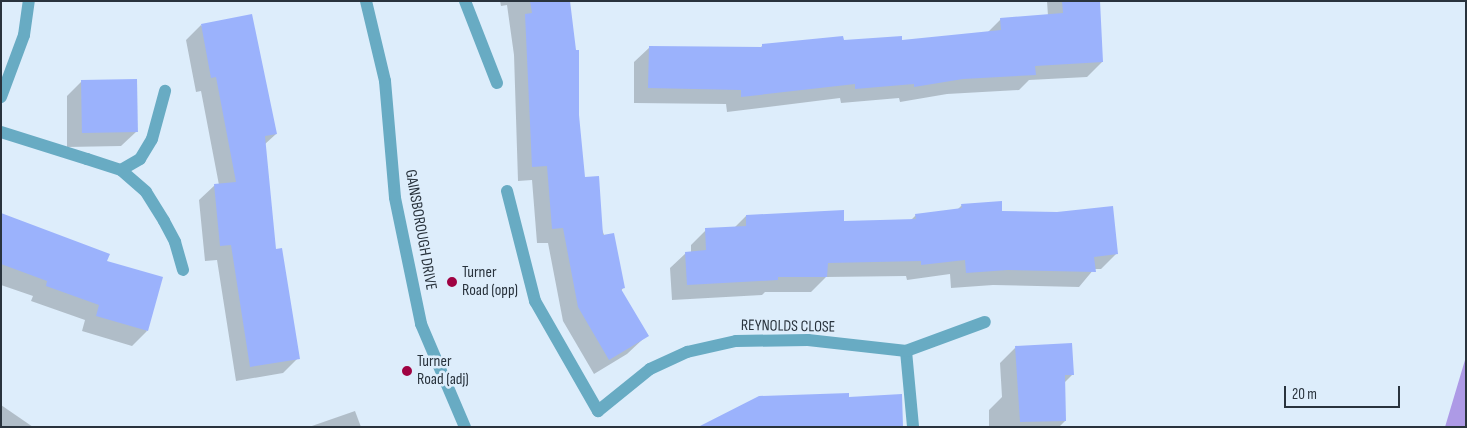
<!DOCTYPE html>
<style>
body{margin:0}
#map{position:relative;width:1467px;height:428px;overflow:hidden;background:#ddedfb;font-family:"Sofia Sans Condensed",sans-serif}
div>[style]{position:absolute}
.forest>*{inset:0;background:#ad9ae6}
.shadow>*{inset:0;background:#0003}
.building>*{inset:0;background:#9bb2fc;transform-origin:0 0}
.lane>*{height:12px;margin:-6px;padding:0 6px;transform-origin:6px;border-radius:6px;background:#68abc3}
.street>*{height:12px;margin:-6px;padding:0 6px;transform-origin:6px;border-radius:6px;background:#68abc3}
.dots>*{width:14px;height:14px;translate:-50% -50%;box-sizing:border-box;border:2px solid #ddedfb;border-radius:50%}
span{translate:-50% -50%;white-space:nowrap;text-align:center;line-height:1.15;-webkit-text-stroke:5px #ddedfb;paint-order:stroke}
.street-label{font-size:16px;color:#29333d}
.poi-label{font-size:16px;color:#29333d}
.left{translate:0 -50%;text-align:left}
.frame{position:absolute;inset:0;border:2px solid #29333d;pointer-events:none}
.scale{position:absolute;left:1284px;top:386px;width:116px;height:22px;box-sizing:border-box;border:2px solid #29333d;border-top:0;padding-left:6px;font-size:15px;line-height:18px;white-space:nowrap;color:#29333d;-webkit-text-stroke:4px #ddedfb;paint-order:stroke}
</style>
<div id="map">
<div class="forest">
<i style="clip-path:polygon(1466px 354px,1466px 427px,1445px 427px,1465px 360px)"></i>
</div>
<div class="shadow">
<i style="clip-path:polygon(500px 1px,567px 1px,584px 179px,623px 288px,621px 291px,643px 339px,627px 354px,594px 374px,563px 321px,548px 243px,537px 243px,532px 180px,518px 181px,514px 55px,507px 5px,501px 6px)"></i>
<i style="clip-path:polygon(1047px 1px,1098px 1px,1102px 62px,1087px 77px,1029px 80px,1019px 90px,947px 94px,900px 102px,899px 98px,841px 103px,840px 98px,727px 112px,726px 104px,634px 103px,634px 62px,650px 47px,760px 48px,763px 45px,842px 41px,901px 42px,987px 33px,1001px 19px,1048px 16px)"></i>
<i style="clip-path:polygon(201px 25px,276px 134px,264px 145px,275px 250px,298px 358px,283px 373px,236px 381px,217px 260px,205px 261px,199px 200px,215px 185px,219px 185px,201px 91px,196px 92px,186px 40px)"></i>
<i style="clip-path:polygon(82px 81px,137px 131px,121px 146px,67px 147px,67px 96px)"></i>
<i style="clip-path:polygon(962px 205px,1001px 212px,1117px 253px,1101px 269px,1094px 269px,1079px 287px,993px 285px,951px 288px,950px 274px,907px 280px,906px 276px,826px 277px,811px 292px,765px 292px,762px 295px,672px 300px,670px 268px,686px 253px,691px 253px,691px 245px,706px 230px,734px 228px,746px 216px,842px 222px,910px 221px,916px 215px,957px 210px)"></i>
<i style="clip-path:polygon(1px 215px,106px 261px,147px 331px,132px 346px,82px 331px,85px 320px,31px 301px,33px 296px,1px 285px)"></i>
<i style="clip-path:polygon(1015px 348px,1073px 374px,1064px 383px,1065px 421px,1059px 427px,989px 427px,989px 410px,1002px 397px,1000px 363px)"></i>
<i style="clip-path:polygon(1px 405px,33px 427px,1px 427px)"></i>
<i style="clip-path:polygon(355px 411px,361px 427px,309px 427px)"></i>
</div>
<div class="building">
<i style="clip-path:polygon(530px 1px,570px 1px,576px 50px,579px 50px,579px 115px,585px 177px,599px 176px,603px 235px,614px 233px,625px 288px,621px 289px,649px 336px,609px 360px,578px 307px,563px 228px,552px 229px,547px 166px,532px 167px,525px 14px,532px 13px)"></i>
<i style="clip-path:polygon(1062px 1px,1100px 1px,1103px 62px,1035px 66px,1036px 75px,963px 79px,914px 87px,914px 84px,855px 89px,855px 84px,741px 97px,741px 90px,648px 88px,649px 46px,762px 47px,762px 44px,843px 36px,844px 40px,902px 36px,902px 40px,1001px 30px,1000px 18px,1063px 13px)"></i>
<i style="clip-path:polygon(252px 14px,277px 134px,265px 136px,276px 249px,282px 248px,300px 359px,250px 367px,231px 245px,220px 246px,214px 184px,236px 182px,216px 77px,211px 78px,201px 24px)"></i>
<i style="left:137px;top:79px;width:53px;height:56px;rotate:89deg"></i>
<i style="clip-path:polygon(1002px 201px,1002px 211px,1057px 212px,1113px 206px,1118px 254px,1094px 257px,1096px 272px,1008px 270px,966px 273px,965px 260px,921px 265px,921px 261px,828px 263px,827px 277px,778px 277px,778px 280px,687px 285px,685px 252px,706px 250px,705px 228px,746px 226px,746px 215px,844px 210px,844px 221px,916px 219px,915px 214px,962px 208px,961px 204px)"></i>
<i style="clip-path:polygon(1px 213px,110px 254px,107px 261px,163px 277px,148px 331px,96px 316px,99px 305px,46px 286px,47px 281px,1px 264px)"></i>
<i style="clip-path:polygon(1072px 343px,1074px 375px,1065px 375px,1066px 421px,1020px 422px,1015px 346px)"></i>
<i style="clip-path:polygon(849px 393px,849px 397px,902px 394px,903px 427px,698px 427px,759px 396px)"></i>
</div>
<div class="lane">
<i style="left:465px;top:1px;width:88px;rotate:68.7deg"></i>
<i style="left:87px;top:159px;width:36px;rotate:18deg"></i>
<i style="left:121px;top:170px;width:22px;rotate:-30deg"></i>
<i style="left:140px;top:159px;width:23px;rotate:-59deg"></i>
<i style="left:152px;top:139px;width:50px;rotate:-74.8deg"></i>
<i style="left:121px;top:170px;width:33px;rotate:41deg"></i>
<i style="left:146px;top:192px;width:34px;rotate:58deg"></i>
<i style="left:164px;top:221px;width:24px;rotate:62deg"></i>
<i style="left:175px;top:242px;width:29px;rotate:74deg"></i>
<i style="left:507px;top:191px;width:114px;rotate:75.7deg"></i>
<i style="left:535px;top:301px;width:127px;rotate:60.2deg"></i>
</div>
<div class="street">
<i style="left:366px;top:1px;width:82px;rotate:76.6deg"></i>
<i style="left:385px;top:81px;width:117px;rotate:85.1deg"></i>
<i style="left:395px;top:198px;width:129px;rotate:78.3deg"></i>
<i style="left:421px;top:324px;width:112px;rotate:66.9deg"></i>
<i style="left:1px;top:97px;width:66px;rotate:-69.6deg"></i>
<i style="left:24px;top:35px;width:34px;rotate:-82deg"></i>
<i style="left:1px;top:132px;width:90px;rotate:17.4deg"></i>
<i style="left:906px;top:351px;width:76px;rotate:84.7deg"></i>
<i style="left:598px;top:411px;width:67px;rotate:-38.9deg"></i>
<i style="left:650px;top:369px;width:41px;rotate:-24.7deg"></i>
<i style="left:687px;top:352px;width:50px;rotate:-12.7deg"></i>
<i style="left:736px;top:341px;width:72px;rotate:-0.8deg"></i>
<i style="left:808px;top:340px;width:99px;rotate:6.4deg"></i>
<i style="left:906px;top:351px;width:84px;rotate:-20.2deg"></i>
</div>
<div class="dots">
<i style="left:452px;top:282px;background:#9f0242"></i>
<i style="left:407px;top:371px;background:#9f0242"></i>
</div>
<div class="street-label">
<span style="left:420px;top:230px;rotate:80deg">GAINSBOROUGH DRIVE</span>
<span style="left:788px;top:327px;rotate:1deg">REYNOLDS CLOSE</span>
</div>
<div class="poi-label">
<span class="left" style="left:462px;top:282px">Turner<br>Road (opp)</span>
<span class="left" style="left:417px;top:371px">Turner<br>Road (adj)</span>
</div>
<div class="frame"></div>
<div class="scale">20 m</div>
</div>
